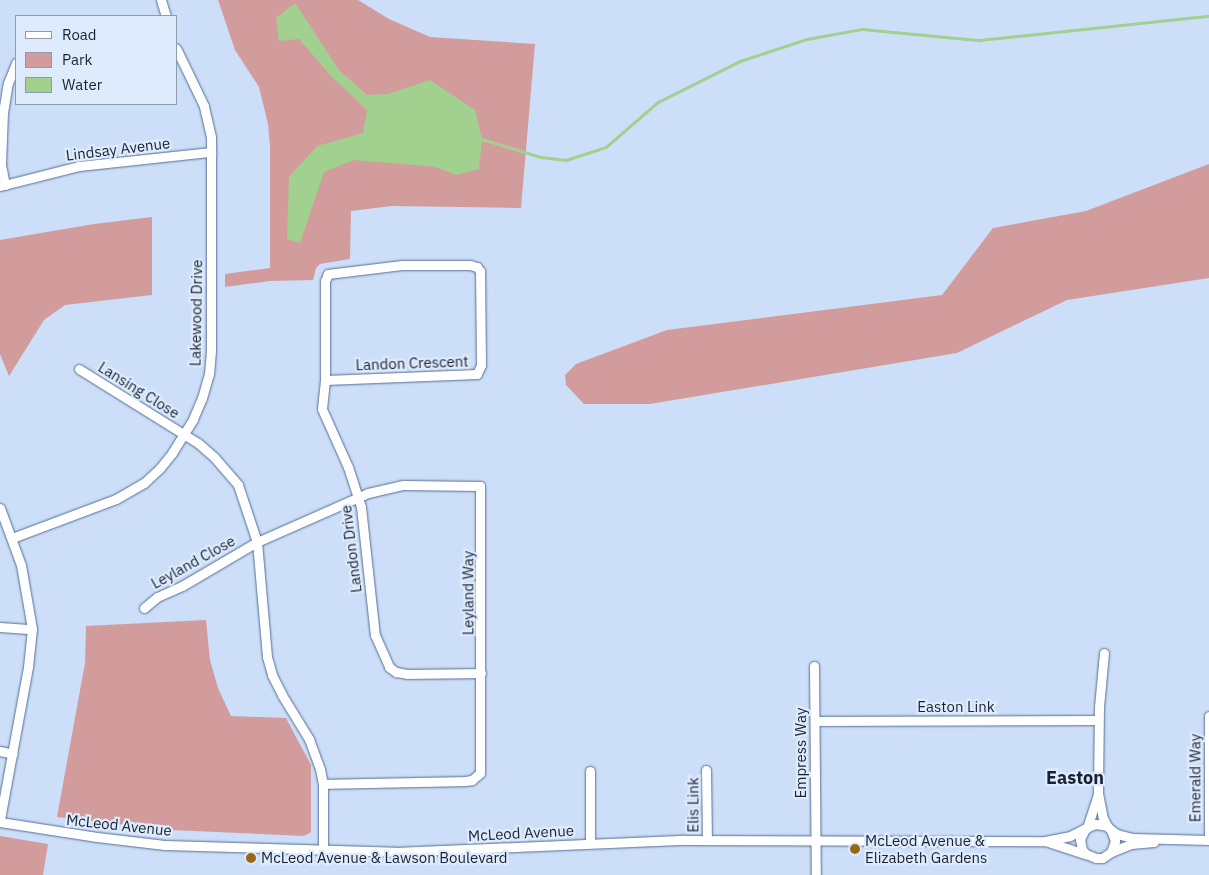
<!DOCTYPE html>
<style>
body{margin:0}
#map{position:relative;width:1209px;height:875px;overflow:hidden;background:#ccdef8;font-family:"IBM Plex Sans",sans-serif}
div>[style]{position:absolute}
.green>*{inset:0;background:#d29c9d}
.water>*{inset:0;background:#a2d08f}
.stream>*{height:2.5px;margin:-1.25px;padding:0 1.25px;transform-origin:1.25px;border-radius:1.25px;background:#a2d08f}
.roads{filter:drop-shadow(0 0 1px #546f95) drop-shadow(0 0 1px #546f95)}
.minor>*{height:9px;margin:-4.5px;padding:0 4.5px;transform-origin:4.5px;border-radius:4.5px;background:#fff}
.dots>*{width:14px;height:14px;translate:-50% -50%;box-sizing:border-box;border:2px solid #deebfc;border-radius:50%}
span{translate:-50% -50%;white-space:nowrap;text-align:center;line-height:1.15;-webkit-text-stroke:4.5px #deebfc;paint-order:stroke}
.street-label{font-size:15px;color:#172232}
.poi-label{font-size:15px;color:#172232}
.left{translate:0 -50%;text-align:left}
.quarter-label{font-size:18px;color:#172232;font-weight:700}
.legend{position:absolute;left:15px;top:15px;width:162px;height:90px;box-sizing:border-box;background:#deebfc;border:1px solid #8e9bab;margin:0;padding:6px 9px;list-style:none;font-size:15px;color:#172232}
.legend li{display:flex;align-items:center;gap:10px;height:25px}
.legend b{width:25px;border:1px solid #8e9bab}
</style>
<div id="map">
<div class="green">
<i style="clip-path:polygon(218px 0,358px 0,389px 19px,430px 37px,535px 44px,521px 208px,392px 206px,351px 211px,350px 259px,320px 264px,316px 268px,313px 280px,270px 281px,225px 287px,225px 274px,270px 268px,270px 147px,268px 124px,259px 87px,235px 50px)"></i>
<i style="clip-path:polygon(1209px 164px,1209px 278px,1067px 300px,957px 353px,650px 404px,584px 404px,566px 385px,565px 375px,576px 364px,667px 330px,942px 295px,993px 228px,1086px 211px)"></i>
<i style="clip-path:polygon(152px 217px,152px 295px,65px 305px,44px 320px,9px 376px,0 354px,0 240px,94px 224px)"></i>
<i style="clip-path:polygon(206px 620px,210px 660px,218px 688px,231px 716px,286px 718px,311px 765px,311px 832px,304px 836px,171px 830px,57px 817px,85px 663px,86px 626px)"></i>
<i style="clip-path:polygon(0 836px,48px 844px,43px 875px,0 875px)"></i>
</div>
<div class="water">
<i style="clip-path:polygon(295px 3px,339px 70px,367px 95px,388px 94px,430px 80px,475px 110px,482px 139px,479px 169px,456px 175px,436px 167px,354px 160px,324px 172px,300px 243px,287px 239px,289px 177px,317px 146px,363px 133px,367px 110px,330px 75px,299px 39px,279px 41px,276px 18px)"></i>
</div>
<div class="stream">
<i style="left:482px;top:139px;width:62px;rotate:17deg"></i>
<i style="left:541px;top:157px;width:25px;rotate:7deg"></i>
<i style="left:566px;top:160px;width:42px;rotate:-18deg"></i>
<i style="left:606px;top:147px;width:69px;rotate:-40.9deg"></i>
<i style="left:658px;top:102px;width:92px;rotate:-26.6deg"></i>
<i style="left:740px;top:61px;width:71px;rotate:-18.2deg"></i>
<i style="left:807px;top:39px;width:56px;rotate:-10.3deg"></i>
<i style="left:862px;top:29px;width:118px;rotate:5.4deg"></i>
<i style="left:979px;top:40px;width:231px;rotate:-6deg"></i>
</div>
<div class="roads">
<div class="minor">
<i style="left:161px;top:0;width:17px;rotate:73deg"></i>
<i style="left:5px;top:185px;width:21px;rotate:-101deg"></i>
<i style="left:1px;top:164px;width:51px;rotate:-87.8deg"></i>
<i style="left:3px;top:113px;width:30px;rotate:-81deg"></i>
<i style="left:8px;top:83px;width:22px;rotate:-68deg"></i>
<i style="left:0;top:186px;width:81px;rotate:-14.2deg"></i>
<i style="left:79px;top:166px;width:133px;rotate:-6.1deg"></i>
<i style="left:79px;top:369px;width:140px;rotate:31.9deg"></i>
<i style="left:198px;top:443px;width:21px;rotate:41deg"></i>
<i style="left:214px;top:457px;width:37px;rotate:49deg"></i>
<i style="left:238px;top:485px;width:60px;rotate:71.6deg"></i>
<i style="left:257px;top:542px;width:115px;rotate:85deg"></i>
<i style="left:267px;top:657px;width:19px;rotate:74deg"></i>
<i style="left:272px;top:675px;width:22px;rotate:63deg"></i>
<i style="left:282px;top:695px;width:52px;rotate:58.5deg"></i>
<i style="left:309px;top:739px;width:32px;rotate:70deg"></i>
<i style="left:320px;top:769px;width:15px;rotate:79deg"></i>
<i style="left:323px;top:784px;width:67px;rotate:90deg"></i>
<i style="left:325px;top:380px;width:152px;rotate:-2.3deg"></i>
<i style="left:477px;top:374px;width:10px;rotate:-66deg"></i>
<i style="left:481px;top:365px;width:94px;rotate:-90.6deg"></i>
<i style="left:480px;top:271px;width:5px;rotate:-127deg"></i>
<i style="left:477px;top:267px;width:7px;rotate:-164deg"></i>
<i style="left:470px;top:265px;width:68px;rotate:180deg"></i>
<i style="left:402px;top:265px;width:75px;rotate:173.1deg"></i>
<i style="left:328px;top:274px;width:8px;rotate:113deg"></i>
<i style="left:325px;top:281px;width:99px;rotate:90deg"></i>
<i style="left:325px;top:380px;width:29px;rotate:96deg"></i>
<i style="left:322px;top:409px;width:64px;rotate:65.9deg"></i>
<i style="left:348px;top:467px;width:42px;rotate:72deg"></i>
<i style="left:361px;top:507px;width:129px;rotate:83.8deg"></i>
<i style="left:375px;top:635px;width:35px;rotate:66deg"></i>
<i style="left:389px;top:667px;width:9px;rotate:36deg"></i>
<i style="left:396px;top:672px;width:11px;rotate:10deg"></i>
<i style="left:407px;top:674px;width:74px;rotate:-0.8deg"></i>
<i style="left:0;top:508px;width:61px;rotate:69.8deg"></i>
<i style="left:21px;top:565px;width:65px;rotate:80.2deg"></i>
<i style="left:32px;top:629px;width:38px;rotate:96deg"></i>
<i style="left:28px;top:667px;width:156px;rotate:100.4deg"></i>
<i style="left:12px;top:538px;width:111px;rotate:-20.6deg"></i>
<i style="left:116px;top:499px;width:32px;rotate:-30deg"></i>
<i style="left:144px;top:483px;width:22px;rotate:-43deg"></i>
<i style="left:160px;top:468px;width:19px;rotate:-51deg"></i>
<i style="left:172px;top:453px;width:40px;rotate:-58deg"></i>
<i style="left:193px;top:419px;width:23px;rotate:-67deg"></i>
<i style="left:202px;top:398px;width:25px;rotate:-74deg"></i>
<i style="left:209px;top:374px;width:24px;rotate:-85deg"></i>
<i style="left:211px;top:350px;width:213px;rotate:-90deg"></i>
<i style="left:211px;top:137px;width:32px;rotate:-103deg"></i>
<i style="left:204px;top:106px;width:64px;rotate:-115.8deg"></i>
<i style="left:144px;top:608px;width:17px;rotate:-40deg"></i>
<i style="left:157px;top:597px;width:27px;rotate:-24deg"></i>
<i style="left:182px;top:586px;width:87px;rotate:-30.4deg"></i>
<i style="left:257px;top:542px;width:121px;rotate:-23.8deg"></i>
<i style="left:368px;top:493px;width:36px;rotate:-13deg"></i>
<i style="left:403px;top:485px;width:77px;rotate:0.7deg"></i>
<i style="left:480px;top:486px;width:287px;rotate:90deg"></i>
<i style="left:480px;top:773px;width:11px;rotate:139deg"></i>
<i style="left:472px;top:780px;width:7px;rotate:172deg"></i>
<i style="left:465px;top:781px;width:142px;rotate:178.8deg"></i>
<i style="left:0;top:627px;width:32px;rotate:4deg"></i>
<i style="left:1104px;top:653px;width:54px;rotate:95.3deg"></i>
<i style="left:1099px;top:707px;width:86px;rotate:90.7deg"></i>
<i style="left:1098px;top:793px;width:25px;rotate:79deg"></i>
<i style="left:1103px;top:818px;width:9px;rotate:63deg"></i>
<i style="left:814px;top:666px;width:209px;rotate:89.5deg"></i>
<i style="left:815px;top:721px;width:283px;rotate:-0.2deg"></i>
<i style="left:0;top:751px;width:13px;rotate:13deg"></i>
<i style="left:706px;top:770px;width:70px;rotate:89.2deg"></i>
<i style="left:590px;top:771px;width:71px;rotate:90deg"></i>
<i style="left:0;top:822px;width:98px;rotate:8.8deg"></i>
<i style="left:97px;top:837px;width:68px;rotate:6.7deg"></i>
<i style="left:165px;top:845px;width:230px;rotate:1.7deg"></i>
<i style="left:395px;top:852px;width:290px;rotate:-2.4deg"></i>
<i style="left:685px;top:840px;width:360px;rotate:0.2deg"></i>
<i style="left:1045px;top:841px;width:25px;rotate:-11deg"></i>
<i style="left:1070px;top:836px;width:22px;rotate:-27deg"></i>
<i style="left:1090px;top:826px;width:6px;rotate:-18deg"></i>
<i style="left:1096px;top:824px;width:11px;rotate:10deg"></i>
<i style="left:1107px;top:826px;width:6px;rotate:45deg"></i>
<i style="left:1111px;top:830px;width:12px;rotate:70deg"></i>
<i style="left:1115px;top:841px;width:12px;rotate:110deg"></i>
<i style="left:1111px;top:852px;width:11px;rotate:146deg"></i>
<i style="left:1102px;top:858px;width:6px;rotate:180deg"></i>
<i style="left:1096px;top:858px;width:11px;rotate:-158deg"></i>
<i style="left:1086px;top:854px;width:6px;rotate:-135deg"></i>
<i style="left:1082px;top:850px;width:11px;rotate:-100deg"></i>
<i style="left:1080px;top:839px;width:11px;rotate:-63deg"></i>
<i style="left:1087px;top:828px;width:36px;rotate:-72deg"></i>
<i style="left:1111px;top:830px;width:7px;rotate:34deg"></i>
<i style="left:1117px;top:834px;width:16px;rotate:15deg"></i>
<i style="left:1132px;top:838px;width:77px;rotate:1.5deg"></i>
<i style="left:1209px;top:840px;width:124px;rotate:-90deg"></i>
<i style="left:1048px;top:842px;width:40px;rotate:18deg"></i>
<i style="left:1111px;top:852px;width:22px;rotate:-22deg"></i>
<i style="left:1131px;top:844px;width:23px;rotate:-5deg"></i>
</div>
</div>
<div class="dots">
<i style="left:855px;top:849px;background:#966917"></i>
<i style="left:251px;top:858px;background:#966917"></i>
</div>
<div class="street-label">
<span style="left:118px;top:149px;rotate:-7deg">Lindsay Avenue</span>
<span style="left:196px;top:313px;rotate:-89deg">Lakewood Drive</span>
<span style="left:412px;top:363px;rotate:-2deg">Landon Crescent</span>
<span style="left:139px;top:390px;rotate:32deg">Lansing Close</span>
<span style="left:351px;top:549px;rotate:-97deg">Landon Drive</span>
<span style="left:193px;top:562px;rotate:-29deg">Leyland Close</span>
<span style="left:468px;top:593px;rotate:-90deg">Leyland Way</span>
<span style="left:956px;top:707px">Easton Link</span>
<span style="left:801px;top:753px;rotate:-90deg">Empress Way</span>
<span style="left:1195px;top:778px;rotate:-90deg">Emerald Way</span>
<span style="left:693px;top:805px;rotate:-90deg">Elis Link</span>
<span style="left:119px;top:825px;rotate:6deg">McLeod Avenue</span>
<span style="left:521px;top:833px;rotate:-3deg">McLeod Avenue</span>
</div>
<div class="poi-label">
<span class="left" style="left:865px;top:849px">McLeod Avenue &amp;<br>Elizabeth Gardens</span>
<span class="left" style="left:261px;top:858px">McLeod Avenue &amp; Lawson Boulevard</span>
</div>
<div class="quarter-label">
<span style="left:1075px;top:778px">Easton</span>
</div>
<ul class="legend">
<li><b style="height:6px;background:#fff"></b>Road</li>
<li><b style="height:14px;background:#d29c9d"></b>Park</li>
<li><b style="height:14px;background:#a2d08f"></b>Water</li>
</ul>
</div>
